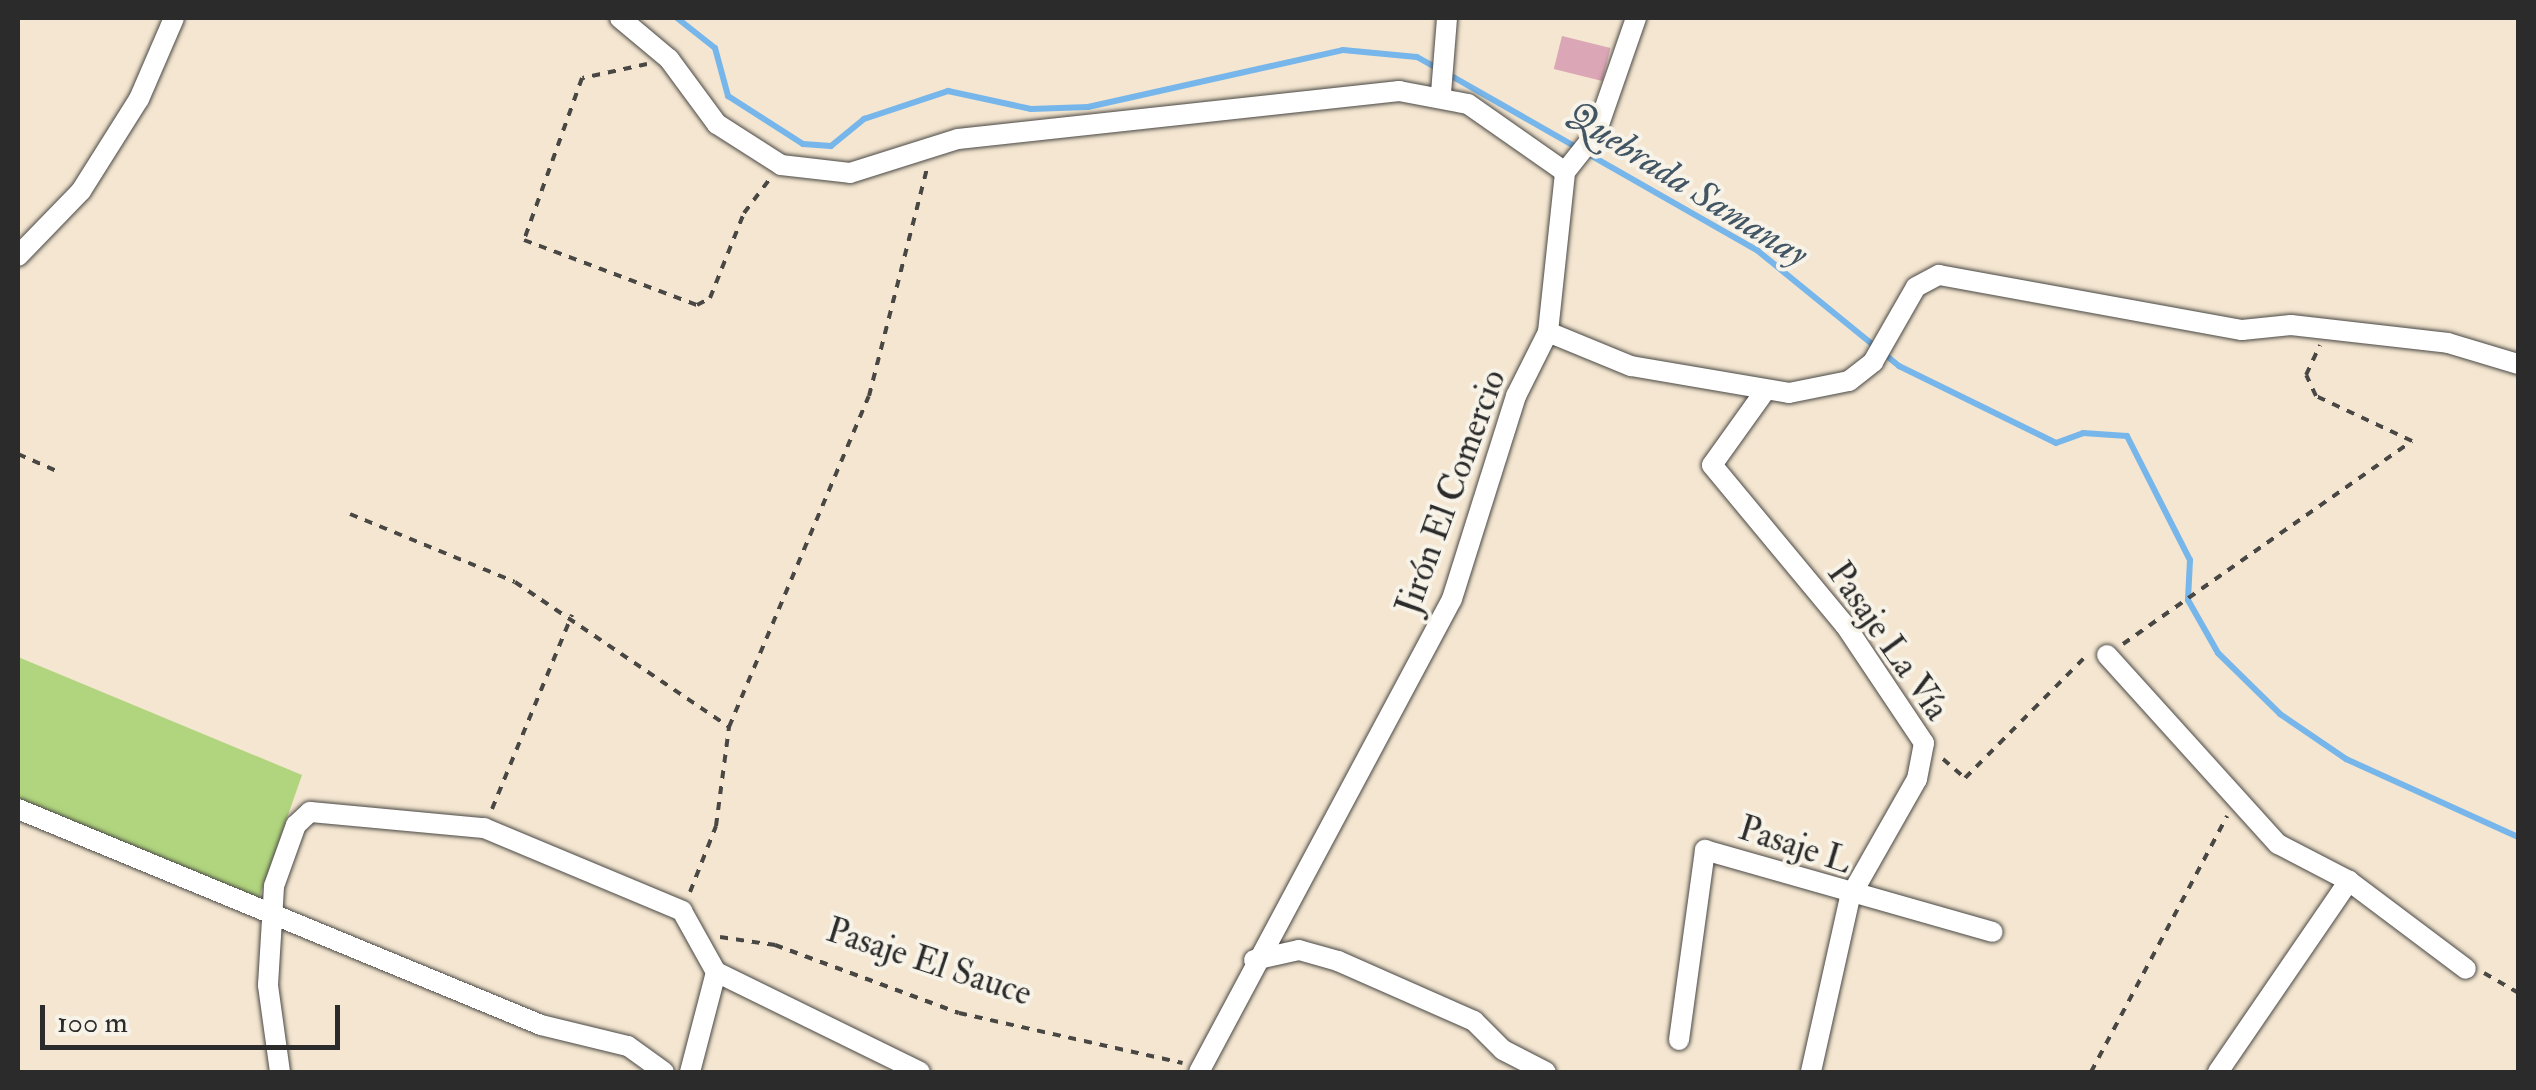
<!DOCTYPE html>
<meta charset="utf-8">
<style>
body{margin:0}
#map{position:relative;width:2536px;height:1090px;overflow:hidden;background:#f4e6d0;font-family:"IM FELL Double Pica",serif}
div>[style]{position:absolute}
.green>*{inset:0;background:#b1d57e}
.stream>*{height:6px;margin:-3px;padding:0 3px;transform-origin:3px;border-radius:3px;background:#77b6ea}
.building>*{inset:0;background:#dba6b5;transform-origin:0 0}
.path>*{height:4px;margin-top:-2px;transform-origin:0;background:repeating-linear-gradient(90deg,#494744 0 8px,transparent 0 16px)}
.roads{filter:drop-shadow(0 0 2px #494744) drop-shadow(0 0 2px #494744)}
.minor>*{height:20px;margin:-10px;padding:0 10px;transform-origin:10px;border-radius:10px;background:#fff}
span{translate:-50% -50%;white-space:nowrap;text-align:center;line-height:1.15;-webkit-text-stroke:8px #f7f3e8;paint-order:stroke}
.street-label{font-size:35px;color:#2b2b2b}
.water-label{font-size:38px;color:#425564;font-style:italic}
.frame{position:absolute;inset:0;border:20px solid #2b2b2b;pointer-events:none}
.scale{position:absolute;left:40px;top:1005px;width:300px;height:45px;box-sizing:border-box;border:5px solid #2b2b2b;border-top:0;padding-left:12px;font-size:30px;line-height:35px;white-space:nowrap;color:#2b2b2b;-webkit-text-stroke:8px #f7f3e8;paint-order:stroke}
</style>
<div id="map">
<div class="green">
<i style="clip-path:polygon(18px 657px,302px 775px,259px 898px,18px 802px)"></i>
</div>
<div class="stream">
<i style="left:677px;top:18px;width:48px;rotate:38.3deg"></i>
<i style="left:715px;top:48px;width:50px;rotate:74.8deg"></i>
<i style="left:728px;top:96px;width:89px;rotate:32.6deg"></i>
<i style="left:803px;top:144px;width:28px;rotate:4deg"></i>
<i style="left:831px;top:146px;width:43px;rotate:-39.3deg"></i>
<i style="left:864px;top:119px;width:89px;rotate:-18.4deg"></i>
<i style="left:948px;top:91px;width:85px;rotate:12.2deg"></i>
<i style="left:1031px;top:109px;width:57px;rotate:-2deg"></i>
<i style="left:1088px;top:107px;width:261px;rotate:-12.6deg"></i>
<i style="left:1343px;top:50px;width:74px;rotate:5.4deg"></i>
<i style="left:1417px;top:57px;width:23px;rotate:29deg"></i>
<i style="left:1448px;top:74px;width:357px;rotate:29.7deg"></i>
<i style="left:1758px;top:251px;width:182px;rotate:39.2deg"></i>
<i style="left:1899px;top:366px;width:175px;rotate:26.1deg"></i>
<i style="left:2056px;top:443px;width:29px;rotate:-20deg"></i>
<i style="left:2083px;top:433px;width:44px;rotate:3.9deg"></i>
<i style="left:2127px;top:436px;width:139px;rotate:63.1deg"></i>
<i style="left:2190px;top:560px;width:40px;rotate:92.9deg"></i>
<i style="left:2188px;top:600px;width:61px;rotate:60.5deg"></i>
<i style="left:2218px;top:653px;width:87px;rotate:44.5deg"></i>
<i style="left:2280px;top:714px;width:80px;rotate:34.3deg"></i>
<i style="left:2346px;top:759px;width:189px;rotate:24.4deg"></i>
</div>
<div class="building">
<i style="left:1562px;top:36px;width:50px;height:34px;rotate:14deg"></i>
</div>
<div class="path">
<i style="left:647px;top:64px;width:66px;rotate:167.8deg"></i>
<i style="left:582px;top:78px;width:172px;rotate:109.7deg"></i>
<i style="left:524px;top:240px;width:185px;rotate:20.6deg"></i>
<i style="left:697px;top:305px;width:15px;rotate:-28deg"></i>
<i style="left:710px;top:298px;width:92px;rotate:-68.2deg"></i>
<i style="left:744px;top:213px;width:41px;rotate:-52.9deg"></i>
<i style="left:18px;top:454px;width:45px;rotate:23.7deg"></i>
<i style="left:350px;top:514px;width:178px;rotate:22.4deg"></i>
<i style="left:515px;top:582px;width:258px;rotate:34.1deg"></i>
<i style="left:2123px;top:644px;width:353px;rotate:-35.1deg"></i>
<i style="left:2412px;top:441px;width:106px;rotate:-154.9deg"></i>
<i style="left:2316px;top:396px;width:23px;rotate:-115deg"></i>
<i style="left:2306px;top:375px;width:33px;rotate:-65deg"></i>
<i style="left:1943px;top:759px;width:29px;rotate:41deg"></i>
<i style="left:1965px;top:778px;width:172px;rotate:-45.2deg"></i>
<i style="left:492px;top:809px;width:210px;rotate:-67.6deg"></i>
<i style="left:690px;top:892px;width:71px;rotate:-68.5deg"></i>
<i style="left:716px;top:826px;width:100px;rotate:-82.5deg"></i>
<i style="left:729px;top:727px;width:359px;rotate:-67.1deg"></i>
<i style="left:869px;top:396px;width:235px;rotate:-75.7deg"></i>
<i style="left:720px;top:937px;width:56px;rotate:8.3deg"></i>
<i style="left:775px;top:945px;width:196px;rotate:20.3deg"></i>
<i style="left:959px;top:1013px;width:229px;rotate:12.6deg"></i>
<i style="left:2484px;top:973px;width:39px;rotate:30deg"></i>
<i style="left:2091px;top:1072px;width:290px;rotate:-62deg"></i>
</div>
<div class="roads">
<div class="minor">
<i style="left:620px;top:18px;width:64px;rotate:39.9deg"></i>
<i style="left:669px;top:59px;width:81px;rotate:53.6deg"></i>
<i style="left:717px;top:124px;width:76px;rotate:32.6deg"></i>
<i style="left:781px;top:165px;width:69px;rotate:6.6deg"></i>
<i style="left:850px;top:173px;width:113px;rotate:-17.5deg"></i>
<i style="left:958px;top:139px;width:444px;rotate:-6.2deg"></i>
<i style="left:1399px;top:91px;width:70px;rotate:10.7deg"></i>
<i style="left:1468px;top:104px;width:118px;rotate:35deg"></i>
<i style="left:1441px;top:93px;width:75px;rotate:-85.4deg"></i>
<i style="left:18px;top:256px;width:91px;rotate:-45.9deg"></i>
<i style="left:81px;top:191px;width:109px;rotate:-57.8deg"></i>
<i style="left:139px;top:99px;width:88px;rotate:-66.6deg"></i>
<i style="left:1548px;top:332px;width:90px;rotate:22.3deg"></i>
<i style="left:1631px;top:366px;width:160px;rotate:9.7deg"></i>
<i style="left:1789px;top:393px;width:61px;rotate:-11.3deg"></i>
<i style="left:1849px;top:381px;width:31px;rotate:-38deg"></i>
<i style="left:1873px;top:362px;width:86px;rotate:-60.2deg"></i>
<i style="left:1916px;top:287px;width:26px;rotate:-28deg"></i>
<i style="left:1939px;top:275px;width:308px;rotate:10.3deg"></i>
<i style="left:2242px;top:330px;width:49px;rotate:-5.8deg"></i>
<i style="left:2291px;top:325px;width:158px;rotate:6.5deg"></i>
<i style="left:2448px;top:343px;width:73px;rotate:16.7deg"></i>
<i style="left:1765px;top:391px;width:91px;rotate:125.6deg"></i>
<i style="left:1712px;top:465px;width:208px;rotate:50.3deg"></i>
<i style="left:1845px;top:625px;width:142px;rotate:56.2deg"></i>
<i style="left:1924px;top:743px;width:37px;rotate:101deg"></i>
<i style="left:1917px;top:779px;width:136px;rotate:119.6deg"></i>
<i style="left:1850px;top:897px;width:179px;rotate:102.6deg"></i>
<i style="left:2107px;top:655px;width:255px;rotate:47.9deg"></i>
<i style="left:2278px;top:844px;width:80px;rotate:27.5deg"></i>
<i style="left:2349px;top:881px;width:146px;rotate:36.9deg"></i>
<i style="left:18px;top:809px;width:566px;rotate:22.44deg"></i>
<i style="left:541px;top:1025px;width:89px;rotate:13.6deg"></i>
<i style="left:628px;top:1046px;width:44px;rotate:35.8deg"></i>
<i style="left:1254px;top:960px;width:46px;rotate:-12.5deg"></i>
<i style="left:1299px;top:950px;width:41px;rotate:15.8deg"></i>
<i style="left:1338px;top:961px;width:149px;rotate:23.8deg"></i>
<i style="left:1474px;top:1021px;width:41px;rotate:45deg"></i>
<i style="left:1503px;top:1050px;width:48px;rotate:27.1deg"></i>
<i style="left:716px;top:972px;width:227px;rotate:26.1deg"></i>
<i style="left:1679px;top:1040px;width:192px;rotate:-82.2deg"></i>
<i style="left:1705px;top:850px;width:299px;rotate:15.9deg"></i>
<i style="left:280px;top:1072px;width:88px;rotate:-97.9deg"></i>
<i style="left:268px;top:985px;width:99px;rotate:-86.5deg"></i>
<i style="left:274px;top:886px;width:65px;rotate:-70.2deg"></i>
<i style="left:296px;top:825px;width:19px;rotate:-43deg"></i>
<i style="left:310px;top:812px;width:175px;rotate:5.3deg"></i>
<i style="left:484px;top:828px;width:215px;rotate:22.7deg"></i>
<i style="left:682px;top:911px;width:70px;rotate:60.9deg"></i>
<i style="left:690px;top:1072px;width:103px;rotate:-75.4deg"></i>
<i style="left:1199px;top:1072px;width:536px;rotate:-61.86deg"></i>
<i style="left:1452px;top:599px;width:213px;rotate:-72.5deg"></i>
<i style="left:1516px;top:396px;width:72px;rotate:-63.4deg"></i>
<i style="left:1548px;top:332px;width:161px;rotate:-83.9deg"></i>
<i style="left:1565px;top:172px;width:50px;rotate:-51.5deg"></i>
<i style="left:1596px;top:133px;width:122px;rotate:-70.8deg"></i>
<i style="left:2218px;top:1072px;width:232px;rotate:-55.6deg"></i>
</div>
</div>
<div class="street-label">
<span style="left:1451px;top:492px;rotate:-70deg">Jirón El Comercio</span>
<span style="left:1888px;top:641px;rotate:55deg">Pasaje La Vía</span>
<span style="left:1795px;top:845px;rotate:18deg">Pasaje L</span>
<span style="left:929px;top:962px;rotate:18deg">Pasaje El Sauce</span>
</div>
<div class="water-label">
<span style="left:1687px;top:185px;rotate:32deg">Quebrada Samanay</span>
</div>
<div class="frame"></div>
<div class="scale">100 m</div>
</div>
